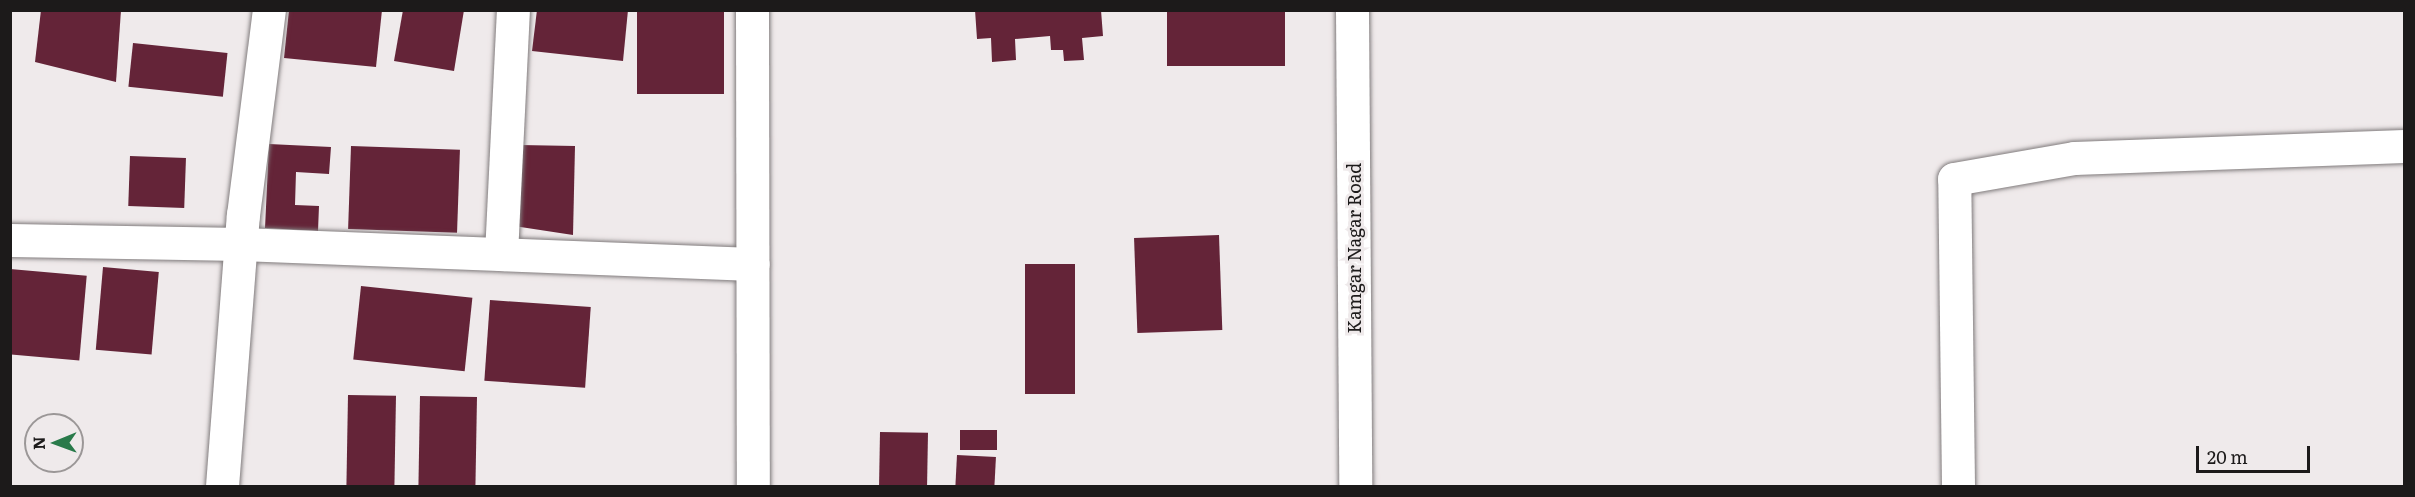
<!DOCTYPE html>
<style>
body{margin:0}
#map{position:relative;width:2415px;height:497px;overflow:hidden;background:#efeaeb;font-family:Literata,serif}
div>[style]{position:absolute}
.building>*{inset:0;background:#642438;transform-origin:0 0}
.roads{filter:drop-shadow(0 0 2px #817c7d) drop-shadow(0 0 2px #817c7d)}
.minor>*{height:33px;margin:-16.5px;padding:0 16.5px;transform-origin:16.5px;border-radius:16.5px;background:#fff}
span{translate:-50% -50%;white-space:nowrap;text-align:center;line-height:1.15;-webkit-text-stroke:6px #efeaeb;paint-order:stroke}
.street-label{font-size:18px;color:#1c1a1a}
.frame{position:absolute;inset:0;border:12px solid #1c1a1a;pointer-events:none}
.north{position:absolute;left:24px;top:413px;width:60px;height:60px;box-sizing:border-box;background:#efeaeb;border:2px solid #9b9797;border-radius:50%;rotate:269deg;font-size:16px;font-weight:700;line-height:24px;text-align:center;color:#1c1a1a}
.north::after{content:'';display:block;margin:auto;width:21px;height:27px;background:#297a4a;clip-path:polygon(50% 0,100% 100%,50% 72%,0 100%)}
.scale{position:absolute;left:2196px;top:446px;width:114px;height:27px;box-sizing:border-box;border:3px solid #1c1a1a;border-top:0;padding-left:8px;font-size:18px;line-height:21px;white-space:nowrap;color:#1c1a1a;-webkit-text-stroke:4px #efeaeb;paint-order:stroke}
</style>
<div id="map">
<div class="building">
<i style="clip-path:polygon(41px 10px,121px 10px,116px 82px,35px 62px)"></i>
<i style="clip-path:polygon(289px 10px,382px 10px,376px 67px,284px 58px)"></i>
<i style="clip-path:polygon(403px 10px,464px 10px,454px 71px,394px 61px)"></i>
<i style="clip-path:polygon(537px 10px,628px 10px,623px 61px,532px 51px)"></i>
<i style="left:637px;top:10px;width:87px;height:84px"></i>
<i style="clip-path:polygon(975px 10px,1101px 10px,1103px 36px,1082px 38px,1084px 60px,1064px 61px,1063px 50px,1051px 50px,1050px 36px,1015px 39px,1016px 60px,992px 62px,991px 38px,977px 39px)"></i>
<i style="left:1167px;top:10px;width:118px;height:56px"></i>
<i style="left:133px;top:43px;width:95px;height:44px;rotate:6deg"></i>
<i style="clip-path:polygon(269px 144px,331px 147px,329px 174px,296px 172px,295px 205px,319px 206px,318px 231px,265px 228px)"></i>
<i style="clip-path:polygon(520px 145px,575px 146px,573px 235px,514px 226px)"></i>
<i style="left:351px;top:146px;width:109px;height:83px;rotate:2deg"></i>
<i style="left:130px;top:156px;width:56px;height:50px;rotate:2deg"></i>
<i style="left:1219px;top:235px;width:95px;height:85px;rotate:88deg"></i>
<i style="left:1025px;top:264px;width:50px;height:130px"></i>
<i style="left:103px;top:267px;width:56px;height:83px;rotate:5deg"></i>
<i style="left:10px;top:269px;width:77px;height:85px;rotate:5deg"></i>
<i style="left:361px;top:286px;width:112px;height:74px;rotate:6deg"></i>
<i style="left:490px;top:300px;width:101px;height:81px;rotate:4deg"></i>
<i style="left:348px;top:395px;width:48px;height:90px;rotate:1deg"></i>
<i style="left:420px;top:396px;width:57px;height:90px;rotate:1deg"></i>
<i style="left:960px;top:430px;width:37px;height:20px"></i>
<i style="left:880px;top:432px;width:48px;height:54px;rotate:1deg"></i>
<i style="left:957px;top:455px;width:39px;height:31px;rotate:3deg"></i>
</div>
<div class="roads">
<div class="minor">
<i style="left:752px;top:10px;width:476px;rotate:89.9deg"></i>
<i style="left:1352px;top:10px;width:476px;rotate:89.6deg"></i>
<i style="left:10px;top:240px;width:231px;rotate:1deg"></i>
<i style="left:241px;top:244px;width:512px;rotate:2.24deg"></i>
<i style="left:501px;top:254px;width:244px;rotate:-87.2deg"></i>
<i style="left:222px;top:486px;width:272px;rotate:-85.6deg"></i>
<i style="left:243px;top:215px;width:207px;rotate:-82.8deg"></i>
<i style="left:1958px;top:486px;width:307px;rotate:-90.7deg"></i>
<i style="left:1954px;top:179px;width:122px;rotate:-9.9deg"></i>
<i style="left:2074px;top:158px;width:330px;rotate:-2.1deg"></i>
</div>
</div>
<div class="street-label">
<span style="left:1354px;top:248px;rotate:-90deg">Kamgar Nagar Road</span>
</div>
<div class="frame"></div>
<div class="north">N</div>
<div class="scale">20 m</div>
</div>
